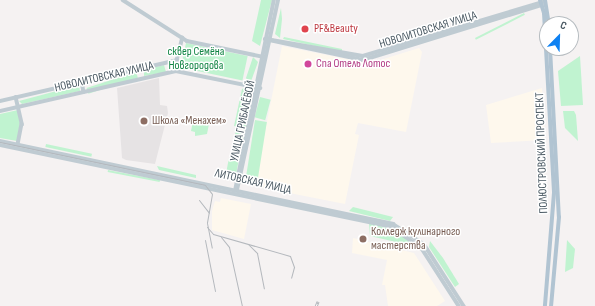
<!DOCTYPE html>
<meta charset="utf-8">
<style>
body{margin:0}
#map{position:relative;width:595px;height:306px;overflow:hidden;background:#f5f2f2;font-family:"Sofia Sans Condensed",sans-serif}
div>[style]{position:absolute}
.commercial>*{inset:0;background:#fef8ed}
.education>*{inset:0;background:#e6e3e4}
.green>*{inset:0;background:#c0f3d0;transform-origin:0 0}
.minor>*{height:3.5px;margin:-1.75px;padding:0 1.75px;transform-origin:1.75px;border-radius:1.75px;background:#bfcbd2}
.major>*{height:4px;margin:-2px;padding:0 2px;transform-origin:2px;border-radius:2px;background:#b1c4d2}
.tram>*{height:1px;margin:-0.5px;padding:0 0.5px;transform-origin:0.5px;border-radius:0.5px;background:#b4b8bd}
.rail>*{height:2.5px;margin-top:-1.25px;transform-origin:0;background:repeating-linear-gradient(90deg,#fff 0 3px,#b4b8bd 0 6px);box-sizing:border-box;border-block:1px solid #b4b8bd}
.dots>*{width:11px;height:11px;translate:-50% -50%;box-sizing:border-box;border:2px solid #fff;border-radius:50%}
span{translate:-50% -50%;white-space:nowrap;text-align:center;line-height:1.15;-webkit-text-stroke:3px #fff;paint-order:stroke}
.health-label{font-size:12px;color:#be3a42}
.left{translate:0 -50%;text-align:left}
.street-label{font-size:12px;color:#485761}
.park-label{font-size:12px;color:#118443}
.hotel-label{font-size:12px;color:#b23c85}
.education-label{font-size:12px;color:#785e54}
.north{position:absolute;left:539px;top:16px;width:40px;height:40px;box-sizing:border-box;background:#fff;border:1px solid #b6bcc0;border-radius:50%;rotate:23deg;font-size:11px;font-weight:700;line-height:16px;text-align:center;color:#485761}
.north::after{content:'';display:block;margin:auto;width:14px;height:18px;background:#0e81f2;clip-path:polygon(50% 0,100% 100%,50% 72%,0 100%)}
</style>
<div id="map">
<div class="commercial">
<i style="clip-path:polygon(282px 46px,361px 62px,374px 62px,419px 48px,422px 52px,406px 132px,358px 123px,355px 134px,359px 135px,345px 204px,254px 186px)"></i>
<i style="clip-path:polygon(542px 88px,545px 140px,491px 143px,486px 105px)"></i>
<i style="clip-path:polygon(221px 198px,251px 204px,244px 239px,212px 230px,212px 211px,215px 201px,220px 202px)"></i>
<i style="clip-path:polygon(360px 234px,368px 236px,364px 241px,414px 253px,445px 301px,437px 306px,388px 306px,385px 285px,382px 285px,387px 260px,352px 253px,353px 238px,362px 240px)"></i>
</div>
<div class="education">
<i style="clip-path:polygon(159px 78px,160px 105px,167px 106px,168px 113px,155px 164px,126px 160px,122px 158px,117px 88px)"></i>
</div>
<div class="green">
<i style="clip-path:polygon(261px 0,272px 0,260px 46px,252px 41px)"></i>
<i style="clip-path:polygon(281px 8px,282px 19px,280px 38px,275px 34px)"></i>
<i style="left:524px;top:13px;width:2px;height:55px;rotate:63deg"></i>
<i style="clip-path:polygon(284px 37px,342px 49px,342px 52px,283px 39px)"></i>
<i style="left:186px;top:43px;width:63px;height:25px;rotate:12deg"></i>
<i style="clip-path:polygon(580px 56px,583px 105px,561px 106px,558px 71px)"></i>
<i style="clip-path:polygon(253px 57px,258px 62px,250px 84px,246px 78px)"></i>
<i style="clip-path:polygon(164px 65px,166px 72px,144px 76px,144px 70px)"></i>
<i style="left:136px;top:72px;width:6px;height:52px;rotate:72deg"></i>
<i style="clip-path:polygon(79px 85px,80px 91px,22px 104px,19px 101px)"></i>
<i style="clip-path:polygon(246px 87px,252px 93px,245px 129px,234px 126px,242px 89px)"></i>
<i style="left:260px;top:97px;width:11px;height:21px;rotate:15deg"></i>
<i style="clip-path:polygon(18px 110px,20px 123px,17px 141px,0 138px,0 114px)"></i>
<i style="clip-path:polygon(563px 111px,574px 111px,576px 115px,578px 141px,565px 128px)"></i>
<i style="left:255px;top:120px;width:12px;height:64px;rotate:9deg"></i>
<i style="clip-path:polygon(193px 121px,209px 124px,207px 134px,195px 136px,195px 132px,191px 131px)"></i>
<i style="clip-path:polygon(236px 129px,245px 131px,239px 158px,231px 157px)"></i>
<i style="left:46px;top:144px;width:47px;height:3px;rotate:12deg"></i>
<i style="left:229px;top:158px;width:10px;height:20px;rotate:11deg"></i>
<i style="clip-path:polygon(157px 166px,196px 175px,196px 178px,159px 170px)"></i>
<i style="left:108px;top:170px;width:53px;height:2px;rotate:11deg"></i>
<i style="clip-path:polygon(353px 207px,393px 217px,390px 221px,349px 211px)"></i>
<i style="clip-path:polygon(369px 223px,384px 227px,412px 241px,409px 245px,370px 236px)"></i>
<i style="clip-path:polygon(567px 240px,575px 249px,573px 268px,565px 272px)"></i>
<i style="clip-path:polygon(430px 241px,443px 258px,459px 284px,455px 287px,429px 247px)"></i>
</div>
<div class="minor">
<i style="left:123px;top:0;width:76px;rotate:32.6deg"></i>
<i style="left:187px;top:41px;width:79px;rotate:11.7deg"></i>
<i style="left:265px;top:39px;width:100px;rotate:12.1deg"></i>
<i style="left:363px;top:60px;width:187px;rotate:-17.1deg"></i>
<i style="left:266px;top:39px;width:98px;rotate:9.9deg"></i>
<i style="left:363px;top:56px;width:188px;rotate:-16.7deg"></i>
<i style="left:174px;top:71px;width:34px;rotate:-76deg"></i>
<i style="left:82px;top:82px;width:10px;rotate:79deg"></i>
<i style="left:16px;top:97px;width:28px;rotate:77deg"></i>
<i style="left:22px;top:124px;width:21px;rotate:101deg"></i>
<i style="left:0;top:101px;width:182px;rotate:-13deg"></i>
<i style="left:0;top:111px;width:180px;rotate:-12.8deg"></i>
<i style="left:176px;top:71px;width:86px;rotate:11.4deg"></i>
<i style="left:0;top:141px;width:402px;rotate:11.9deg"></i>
<i style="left:393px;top:224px;width:37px;rotate:33deg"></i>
<i style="left:424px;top:244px;width:74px;rotate:57.2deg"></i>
<i style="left:0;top:145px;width:400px;rotate:11.8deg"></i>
<i style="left:391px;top:227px;width:36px;rotate:34deg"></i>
<i style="left:421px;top:247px;width:70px;rotate:57.2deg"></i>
<i style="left:237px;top:190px;width:194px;rotate:-77.8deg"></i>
<i style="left:235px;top:191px;width:195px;rotate:-78.5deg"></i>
</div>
<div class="major">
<i style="left:540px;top:0;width:14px;rotate:73deg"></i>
<i style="left:544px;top:13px;width:180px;rotate:86.8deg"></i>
<i style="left:554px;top:193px;width:113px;rotate:94.6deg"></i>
<i style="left:545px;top:0;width:24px;rotate:81deg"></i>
<i style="left:550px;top:48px;width:169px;rotate:87deg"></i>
<i style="left:559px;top:217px;width:89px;rotate:95.1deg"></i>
</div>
<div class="tram">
<i style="left:0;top:142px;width:209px;rotate:11.8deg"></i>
<i style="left:205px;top:185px;width:11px;rotate:52deg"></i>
<i style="left:212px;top:194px;width:29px;rotate:100deg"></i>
<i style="left:207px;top:223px;width:25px;rotate:79deg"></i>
<i style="left:199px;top:200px;width:16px;rotate:52deg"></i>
<i style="left:207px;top:227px;width:9px;rotate:49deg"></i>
<i style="left:213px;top:234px;width:80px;rotate:15.9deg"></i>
<i style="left:290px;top:256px;width:12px;rotate:70deg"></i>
<i style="left:294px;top:267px;width:11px;rotate:105deg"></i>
<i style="left:221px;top:237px;width:13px;rotate:51deg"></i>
<i style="left:229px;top:247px;width:60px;rotate:77.6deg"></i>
<i style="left:205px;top:240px;width:52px;rotate:78.9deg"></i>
<i style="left:248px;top:244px;width:13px;rotate:45deg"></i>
<i style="left:257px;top:253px;width:36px;rotate:79deg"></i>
</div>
<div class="rail">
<i style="left:316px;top:306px;width:5px;rotate:-68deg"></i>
</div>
<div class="dots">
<i style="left:305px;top:29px;background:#e0444e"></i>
<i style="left:308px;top:64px;background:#d1479c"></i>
<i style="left:144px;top:121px;background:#8d6e63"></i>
<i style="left:363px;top:239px;background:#8d6e63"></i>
</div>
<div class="health-label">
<span class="left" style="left:314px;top:29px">PF&amp;Beauty</span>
</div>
<div class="street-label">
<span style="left:428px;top:30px;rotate:-17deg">НОВОЛИТОВСКАЯ УЛИЦА</span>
<span style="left:104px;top:77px;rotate:-13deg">НОВОЛИТОВСКАЯ УЛИЦА</span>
<span style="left:243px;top:121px;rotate:-78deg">УЛИЦА ГРИБАЛЁВОЙ</span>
<span style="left:542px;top:153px;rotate:-92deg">ПОЛЮСТРОВСКИЙ ПРОСПЕКТ</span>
<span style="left:253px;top:182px;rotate:13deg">ЛИТОВСКАЯ УЛИЦА</span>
</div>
<div class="park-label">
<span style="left:196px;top:59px">сквер Семёна<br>Новгородова</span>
</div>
<div class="hotel-label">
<span class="left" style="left:316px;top:64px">Спа Отель Лотос</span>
</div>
<div class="education-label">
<span class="left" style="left:152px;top:121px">Школа «Менахем»</span>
<span class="left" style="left:371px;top:239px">Колледж кулинарного<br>мастерства</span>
</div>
<div class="north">С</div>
</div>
